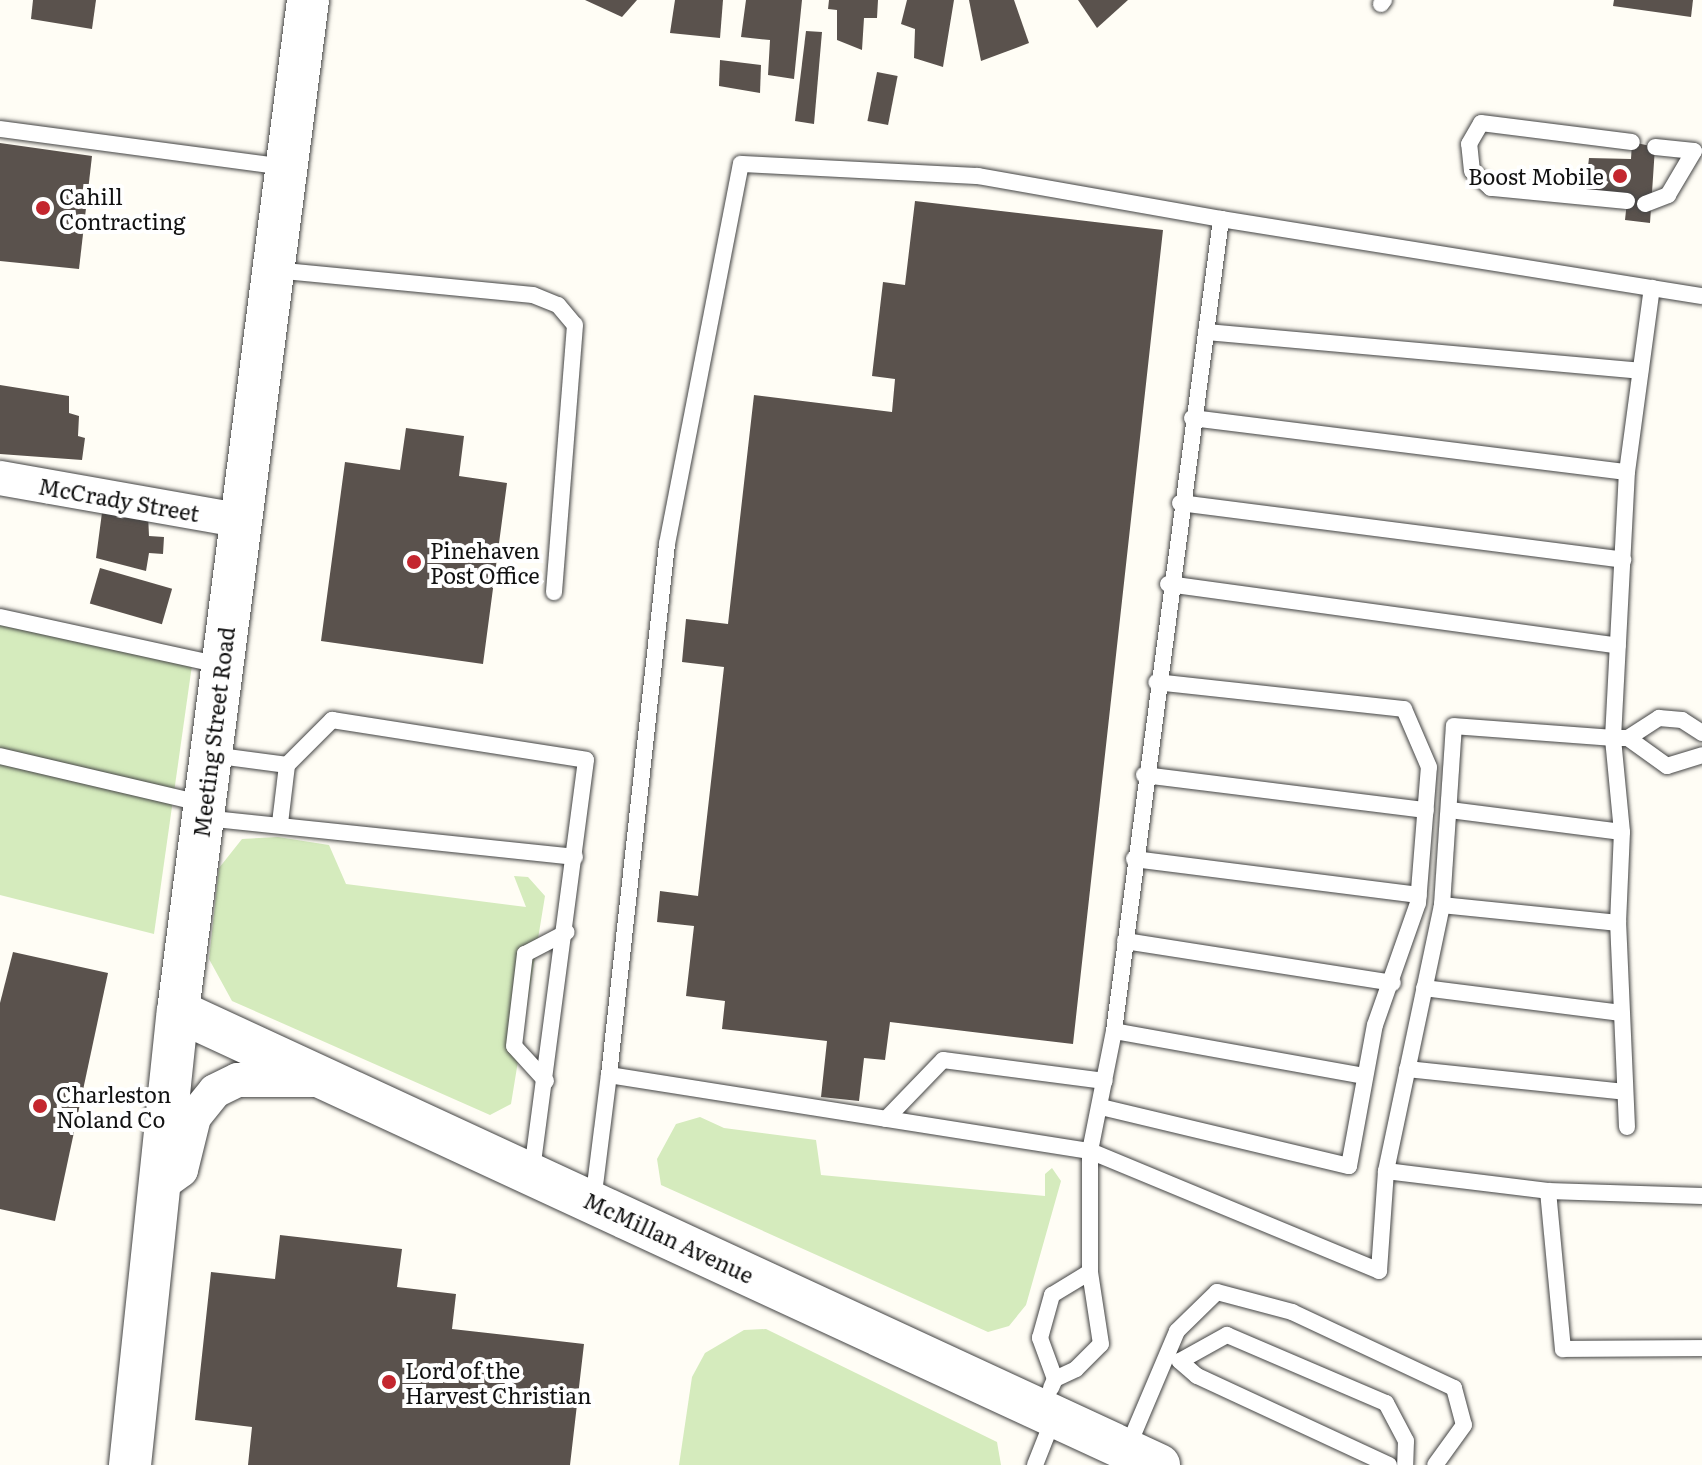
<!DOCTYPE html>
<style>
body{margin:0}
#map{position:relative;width:1702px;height:1465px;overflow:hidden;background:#fffdf5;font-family:Literata,serif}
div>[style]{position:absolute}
.green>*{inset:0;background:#d5ebbd}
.building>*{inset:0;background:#5a524d;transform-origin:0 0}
.roads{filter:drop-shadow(0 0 2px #444) drop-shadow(0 0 2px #444)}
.service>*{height:16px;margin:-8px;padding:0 8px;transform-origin:8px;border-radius:8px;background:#fff}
.minor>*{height:34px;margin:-17px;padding:0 17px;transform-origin:17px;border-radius:17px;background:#fff}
.tertiary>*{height:42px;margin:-21px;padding:0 21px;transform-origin:21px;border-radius:21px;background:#fff}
.dots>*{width:22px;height:22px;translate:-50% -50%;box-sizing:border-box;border:4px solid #fff;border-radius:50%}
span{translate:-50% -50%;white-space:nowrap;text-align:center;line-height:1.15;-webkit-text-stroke:8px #fff;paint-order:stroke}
.poi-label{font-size:22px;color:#111}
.right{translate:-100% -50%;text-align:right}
.left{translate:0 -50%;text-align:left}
.street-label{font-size:22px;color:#111}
</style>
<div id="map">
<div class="green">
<i style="clip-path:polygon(0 617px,193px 658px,154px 934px,0 895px)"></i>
<i style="clip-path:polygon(278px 837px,329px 845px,346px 884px,526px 907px,514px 876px,528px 877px,545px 896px,511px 1104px,490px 1115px,232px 1001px,209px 959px,219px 868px,242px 839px)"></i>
<i style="clip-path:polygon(700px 1117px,724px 1128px,816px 1140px,821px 1175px,1045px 1196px,1045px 1174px,1052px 1168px,1061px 1181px,1026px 1305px,1009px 1326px,988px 1332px,661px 1185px,657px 1159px,676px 1124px)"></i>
<i style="clip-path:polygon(766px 1329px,997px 1442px,1001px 1465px,679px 1465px,692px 1377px,705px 1353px,744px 1330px)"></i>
</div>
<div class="building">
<i style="clip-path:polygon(33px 0,96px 0,92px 29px,31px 19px)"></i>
<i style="clip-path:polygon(585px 0,637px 0,622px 17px)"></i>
<i style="clip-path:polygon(675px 0,723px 0,720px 38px,670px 33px)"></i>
<i style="clip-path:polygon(746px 0,802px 0,794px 79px,768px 75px,770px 40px,741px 37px)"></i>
<i style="clip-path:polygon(829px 0,878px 0,877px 18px,864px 18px,862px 50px,837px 40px,837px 10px,828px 9px)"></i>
<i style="clip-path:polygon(907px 0,954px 0,943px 67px,914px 58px,915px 29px,901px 24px)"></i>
<i style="clip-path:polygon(969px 0,1014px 0,1029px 43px,981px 61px)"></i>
<i style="clip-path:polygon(1078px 0,1128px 0,1097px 28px)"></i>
<i style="clip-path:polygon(1614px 0,1693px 0,1691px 17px,1613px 6px)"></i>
<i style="clip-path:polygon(806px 31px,822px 32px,814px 124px,795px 121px)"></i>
<i style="clip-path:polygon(720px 60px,761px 65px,760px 93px,719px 86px)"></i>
<i style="left:877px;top:72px;width:21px;height:50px;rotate:11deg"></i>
<i style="clip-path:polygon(1632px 142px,1655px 147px,1650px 223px,1625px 220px,1627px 201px,1585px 192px,1589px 158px,1631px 159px)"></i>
<i style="clip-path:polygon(0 143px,92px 156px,79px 269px,0 261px)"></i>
<i style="clip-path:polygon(915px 201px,1163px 230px,1073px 1044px,890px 1022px,885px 1060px,864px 1058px,859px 1101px,821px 1097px,827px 1041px,722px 1029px,725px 1001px,686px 996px,694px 926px,657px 922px,660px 891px,698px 896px,724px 667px,682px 662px,686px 619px,728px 624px,754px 395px,892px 412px,895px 379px,872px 376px,883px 282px,905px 285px)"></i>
<i style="clip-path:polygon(0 385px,69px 396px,69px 413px,79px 416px,78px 436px,85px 438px,82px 460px,0 454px)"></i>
<i style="clip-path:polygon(406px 428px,464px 436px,459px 476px,507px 483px,483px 664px,321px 641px,345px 462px,400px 470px)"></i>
<i style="clip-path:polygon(103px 505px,148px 514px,149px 536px,164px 537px,163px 554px,149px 553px,146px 571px,96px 558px)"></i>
<i style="left:100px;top:568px;width:75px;height:37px;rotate:16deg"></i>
<i style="clip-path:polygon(13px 952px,108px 973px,55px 1221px,0 1209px,0 1003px)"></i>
<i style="clip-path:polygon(280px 1235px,402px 1249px,397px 1287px,456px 1294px,452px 1329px,584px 1344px,570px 1465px,248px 1465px,252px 1427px,195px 1420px,211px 1272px,275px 1279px)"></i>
</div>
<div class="roads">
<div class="service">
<i style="left:1381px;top:4px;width:5px;rotate:-53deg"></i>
<i style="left:0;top:129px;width:289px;rotate:7.6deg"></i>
<i style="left:1627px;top:201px;width:137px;rotate:-174.5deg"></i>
<i style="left:1491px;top:188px;width:25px;rotate:-138deg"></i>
<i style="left:1472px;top:171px;width:27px;rotate:-96deg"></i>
<i style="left:1469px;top:144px;width:24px;rotate:-60deg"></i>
<i style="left:1481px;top:123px;width:152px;rotate:7.2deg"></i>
<i style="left:1645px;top:204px;width:25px;rotate:-21deg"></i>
<i style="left:1668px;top:195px;width:51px;rotate:-59.4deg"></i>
<i style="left:1694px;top:151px;width:39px;rotate:-174deg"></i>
<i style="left:274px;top:270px;width:260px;rotate:5.5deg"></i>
<i style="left:533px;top:295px;width:27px;rotate:22deg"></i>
<i style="left:558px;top:305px;width:26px;rotate:50deg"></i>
<i style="left:575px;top:325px;width:268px;rotate:94.5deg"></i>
<i style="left:1206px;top:332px;width:436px;rotate:5.1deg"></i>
<i style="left:1192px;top:418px;width:438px;rotate:7.1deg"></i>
<i style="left:1180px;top:503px;width:447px;rotate:7.3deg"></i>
<i style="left:1168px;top:584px;width:454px;rotate:7.8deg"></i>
<i style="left:0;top:617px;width:226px;rotate:12.3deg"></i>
<i style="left:1628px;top:738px;width:37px;rotate:-33deg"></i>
<i style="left:1659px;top:718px;width:23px;rotate:5deg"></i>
<i style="left:1682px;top:720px;width:24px;rotate:33deg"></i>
<i style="left:212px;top:755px;width:76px;rotate:7.6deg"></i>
<i style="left:287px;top:765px;width:64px;rotate:-45deg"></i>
<i style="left:332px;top:720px;width:257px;rotate:8.9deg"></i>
<i style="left:586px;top:760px;width:416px;rotate:97.5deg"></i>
<i style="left:0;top:756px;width:210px;rotate:13.2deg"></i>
<i style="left:1144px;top:775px;width:284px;rotate:7.1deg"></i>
<i style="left:1450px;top:810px;width:173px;rotate:7.3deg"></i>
<i style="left:204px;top:818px;width:373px;rotate:6deg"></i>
<i style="left:280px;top:823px;width:58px;rotate:-83.1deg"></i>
<i style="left:1134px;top:859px;width:287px;rotate:7.2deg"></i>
<i style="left:1442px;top:905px;width:177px;rotate:5.8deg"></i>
<i style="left:1125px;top:941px;width:271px;rotate:8.9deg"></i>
<i style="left:1424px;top:988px;width:199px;rotate:7.2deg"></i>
<i style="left:1114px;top:1031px;width:255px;rotate:10.2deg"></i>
<i style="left:1407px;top:1069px;width:219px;rotate:6deg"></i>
<i style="left:609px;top:1075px;width:534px;rotate:-83.77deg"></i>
<i style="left:667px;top:544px;width:387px;rotate:-79deg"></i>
<i style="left:741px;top:164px;width:237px;rotate:2.9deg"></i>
<i style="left:978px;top:176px;width:247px;rotate:10deg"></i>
<i style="left:546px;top:1081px;width:47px;rotate:-132.4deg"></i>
<i style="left:514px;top:1046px;width:93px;rotate:-83.2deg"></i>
<i style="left:525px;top:954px;width:47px;rotate:-27.6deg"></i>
<i style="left:1101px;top:1107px;width:255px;rotate:13.4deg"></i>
<i style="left:1349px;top:1166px;width:143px;rotate:-79.6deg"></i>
<i style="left:1375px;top:1025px;width:129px;rotate:-70.6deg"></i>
<i style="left:1418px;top:903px;width:136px;rotate:-85.4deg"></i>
<i style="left:1429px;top:767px;width:63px;rotate:-113.3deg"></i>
<i style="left:1404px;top:709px;width:249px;rotate:-173.8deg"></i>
<i style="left:886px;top:1119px;width:82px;rotate:-46deg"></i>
<i style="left:943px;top:1060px;width:163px;rotate:7.4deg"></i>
<i style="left:1627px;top:1127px;width:204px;rotate:-92.5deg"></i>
<i style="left:1618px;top:923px;width:91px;rotate:-87.5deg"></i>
<i style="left:1622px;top:832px;width:94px;rotate:-95.5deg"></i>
<i style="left:1613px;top:738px;width:15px"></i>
<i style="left:1628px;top:738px;width:48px;rotate:35.7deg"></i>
<i style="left:1667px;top:766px;width:37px;rotate:-17deg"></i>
<i style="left:1386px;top:1171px;width:163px;rotate:7deg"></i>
<i style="left:1548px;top:1191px;width:154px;rotate:1.9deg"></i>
<i style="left:1548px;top:1191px;width:159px;rotate:84.6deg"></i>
<i style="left:1563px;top:1349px;width:139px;rotate:-0.4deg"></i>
<i style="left:593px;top:1201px;width:127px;rotate:-82.8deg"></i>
<i style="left:609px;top:1075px;width:487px;rotate:9deg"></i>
<i style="left:1090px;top:1151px;width:313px;rotate:22.5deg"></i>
<i style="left:1379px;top:1271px;width:100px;rotate:-86deg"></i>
<i style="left:1386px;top:1171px;width:272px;rotate:-78.1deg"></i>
<i style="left:1442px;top:905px;width:179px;rotate:-86.2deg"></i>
<i style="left:1454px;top:726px;width:159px;rotate:4.3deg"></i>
<i style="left:1613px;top:738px;width:266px;rotate:-87deg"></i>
<i style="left:1627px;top:472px;width:186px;rotate:-82.3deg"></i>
<i style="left:1055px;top:1379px;width:23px;rotate:-25deg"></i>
<i style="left:1076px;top:1369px;width:35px;rotate:-45deg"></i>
<i style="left:1101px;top:1344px;width:73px;rotate:-98.7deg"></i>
<i style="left:1090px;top:1272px;width:121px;rotate:-90deg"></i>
<i style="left:1090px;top:1151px;width:122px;rotate:-78.7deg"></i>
<i style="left:1114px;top:1031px;width:819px;rotate:-82.49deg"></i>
<i style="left:1221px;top:219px;width:487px;rotate:9.1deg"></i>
<i style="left:1051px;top:1388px;width:10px;rotate:-66deg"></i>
<i style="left:1055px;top:1379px;width:44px;rotate:-110.1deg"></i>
<i style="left:1040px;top:1338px;width:45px;rotate:-74.4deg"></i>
<i style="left:1052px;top:1295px;width:44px;rotate:-31.2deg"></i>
<i style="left:1127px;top:1449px;width:128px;rotate:-67deg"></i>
<i style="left:1177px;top:1331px;width:56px;rotate:-44.3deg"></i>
<i style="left:1217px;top:1292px;width:78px;rotate:14.9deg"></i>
<i style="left:1292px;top:1312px;width:179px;rotate:25.1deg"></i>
<i style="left:1454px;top:1388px;width:38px;rotate:75deg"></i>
<i style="left:1464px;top:1425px;width:49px;rotate:125.9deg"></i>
<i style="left:1035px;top:1465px;width:52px;rotate:-68.4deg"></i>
<i style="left:1389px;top:1465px;width:212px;rotate:-155.1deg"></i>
<i style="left:1197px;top:1376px;width:23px;rotate:-139deg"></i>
<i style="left:1180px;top:1361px;width:54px;rotate:-29deg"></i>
<i style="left:1227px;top:1335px;width:173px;rotate:23.2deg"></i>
<i style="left:1386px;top:1403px;width:43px;rotate:62.2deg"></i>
<i style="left:1406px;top:1441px;width:24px;rotate:92deg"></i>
</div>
<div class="minor">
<i style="left:0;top:478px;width:243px;rotate:10deg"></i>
<i style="left:159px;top:1186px;width:27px;rotate:-36deg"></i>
<i style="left:181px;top:1170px;width:55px;rotate:-76.2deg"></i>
<i style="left:194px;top:1117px;width:33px;rotate:-51deg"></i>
<i style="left:215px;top:1091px;width:25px;rotate:-26deg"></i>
<i style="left:238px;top:1080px;width:82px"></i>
</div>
<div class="tertiary">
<i style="left:178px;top:1011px;width:1081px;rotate:24.83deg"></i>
<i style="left:130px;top:1465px;width:457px;rotate:-84deg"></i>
<i style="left:178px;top:1011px;width:1019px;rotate:-82.67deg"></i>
</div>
</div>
<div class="dots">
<i style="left:1620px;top:176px;background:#c4262e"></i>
<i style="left:43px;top:208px;background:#c4262e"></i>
<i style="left:414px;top:562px;background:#c4262e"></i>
<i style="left:40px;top:1106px;background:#c4262e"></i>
<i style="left:389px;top:1382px;background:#c4262e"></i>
</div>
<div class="poi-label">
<span class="right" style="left:1604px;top:176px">Boost Mobile</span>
<span class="left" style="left:59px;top:208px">Cahill<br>Contracting</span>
<span class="left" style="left:430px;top:562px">Pinehaven<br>Post Office</span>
<span class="left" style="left:56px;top:1106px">Charleston<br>Noland Co</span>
<span class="left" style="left:405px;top:1382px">Lord of the<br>Harvest Christian</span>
</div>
<div class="street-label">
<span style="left:119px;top:499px;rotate:10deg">McCrady Street</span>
<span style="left:213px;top:732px;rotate:-83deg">Meeting Street Road</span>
<span style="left:669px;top:1237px;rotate:25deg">McMillan Avenue</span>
</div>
</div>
